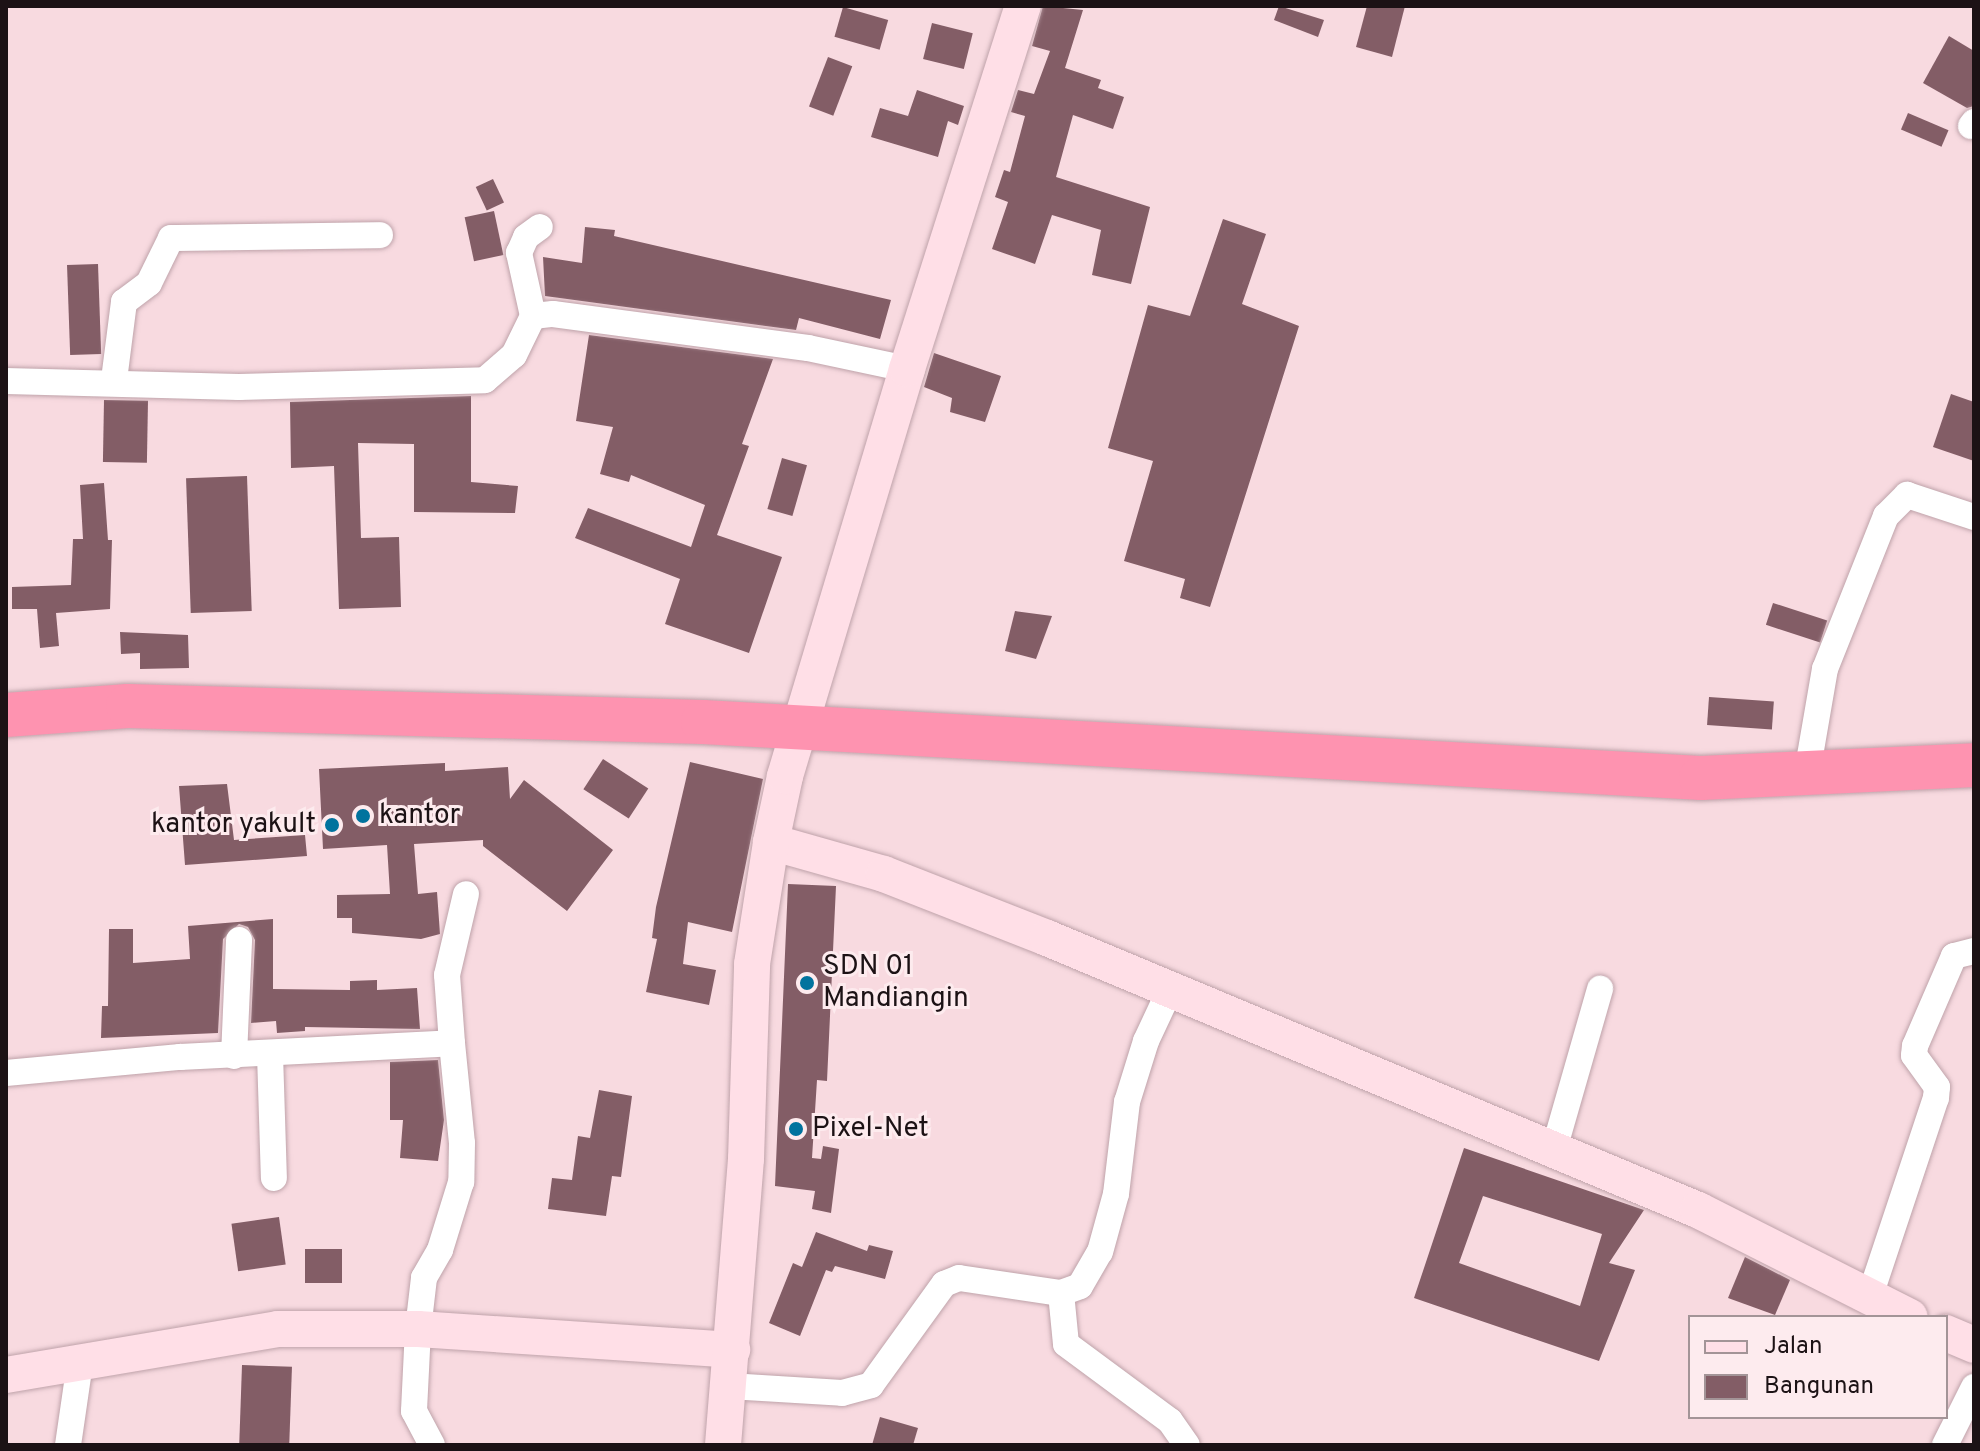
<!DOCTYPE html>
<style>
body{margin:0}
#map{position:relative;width:1980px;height:1451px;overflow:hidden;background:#f8dae0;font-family:Overpass,sans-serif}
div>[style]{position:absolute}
.building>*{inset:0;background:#835d66;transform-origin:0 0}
.roads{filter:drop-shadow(0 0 2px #bfa3aa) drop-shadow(0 0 2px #bfa3aa)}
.street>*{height:26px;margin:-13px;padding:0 13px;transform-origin:13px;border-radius:13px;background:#fff}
.secondary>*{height:36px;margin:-18px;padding:0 18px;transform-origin:18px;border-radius:18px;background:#ffdfe7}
.highway>*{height:44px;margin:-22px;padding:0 22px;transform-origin:22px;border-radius:22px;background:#fe93b0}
.dots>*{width:22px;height:22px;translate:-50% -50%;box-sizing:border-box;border:4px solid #fdebee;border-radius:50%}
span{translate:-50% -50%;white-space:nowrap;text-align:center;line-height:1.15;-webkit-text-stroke:6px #fdebee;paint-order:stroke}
.poi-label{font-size:28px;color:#1c1215}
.left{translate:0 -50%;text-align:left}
.right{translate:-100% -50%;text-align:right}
.frame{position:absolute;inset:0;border:8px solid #1c1215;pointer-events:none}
.legend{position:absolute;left:1688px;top:1315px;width:260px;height:104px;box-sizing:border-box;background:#fdebee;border:2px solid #a39497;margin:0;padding:10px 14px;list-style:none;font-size:24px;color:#1c1215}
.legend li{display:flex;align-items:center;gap:16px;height:40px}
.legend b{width:40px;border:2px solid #a39497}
</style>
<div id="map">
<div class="building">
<i style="clip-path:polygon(1043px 6px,1083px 10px,1065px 68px,1101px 80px,1098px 88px,1124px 97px,1113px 129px,1073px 115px,1056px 177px,1150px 207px,1131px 284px,1092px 275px,1101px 230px,1052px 215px,1035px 264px,992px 249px,1008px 202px,995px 197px,1004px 170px,1010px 172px,1025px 116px,1011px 112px,1018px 90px,1034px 94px,1050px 51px,1032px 46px)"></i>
<i style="clip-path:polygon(1279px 6px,1324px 20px,1318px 37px,1274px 20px)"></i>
<i style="clip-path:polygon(1367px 6px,1405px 6px,1392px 57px,1356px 47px)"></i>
<i style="left:843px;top:7px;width:47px;height:31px;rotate:16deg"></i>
<i style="left:932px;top:23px;width:42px;height:37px;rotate:14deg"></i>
<i style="clip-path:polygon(1949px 36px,1974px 51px,1974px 106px,1967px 108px,1923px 83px)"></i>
<i style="left:828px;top:57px;width:26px;height:53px;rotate:21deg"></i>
<i style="clip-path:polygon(917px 90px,964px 106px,958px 125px,948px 121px,938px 157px,871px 137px,880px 108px,908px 116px)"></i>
<i style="left:1908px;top:113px;width:44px;height:18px;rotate:23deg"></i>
<i style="left:493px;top:179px;width:26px;height:19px;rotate:65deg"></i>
<i style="left:494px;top:211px;width:45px;height:30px;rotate:78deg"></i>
<i style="clip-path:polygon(1223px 219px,1266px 234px,1242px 304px,1299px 326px,1210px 607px,1180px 598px,1185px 579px,1124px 561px,1153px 461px,1108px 448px,1148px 305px,1190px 316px)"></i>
<i style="clip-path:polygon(585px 227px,615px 230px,614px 236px,891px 300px,880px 339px,799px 318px,796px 330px,545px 296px,543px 257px,582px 263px)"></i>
<i style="left:98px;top:264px;width:90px;height:31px;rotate:88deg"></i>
<i style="clip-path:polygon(589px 335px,773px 359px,742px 444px,749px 446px,717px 535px,782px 557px,749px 653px,665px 624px,680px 579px,575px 538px,588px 508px,691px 547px,705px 505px,631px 475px,629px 482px,600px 474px,613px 427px,576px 421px)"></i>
<i style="clip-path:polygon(934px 353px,1001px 376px,985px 422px,950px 412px,952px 398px,924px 387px)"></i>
<i style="clip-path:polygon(1951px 394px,1974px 402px,1974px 461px,1933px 447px)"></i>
<i style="clip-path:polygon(471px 396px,471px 482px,518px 486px,515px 513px,414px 512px,414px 444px,358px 443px,361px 538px,399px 537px,401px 607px,339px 609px,334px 466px,291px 468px,290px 402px)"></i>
<i style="left:104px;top:400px;width:44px;height:62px;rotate:1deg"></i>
<i style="left:782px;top:458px;width:26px;height:53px;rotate:16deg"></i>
<i style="left:247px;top:476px;width:135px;height:61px;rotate:88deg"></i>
<i style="clip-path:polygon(104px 483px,108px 540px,112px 540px,110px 609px,56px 613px,59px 646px,40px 648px,37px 609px,12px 609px,12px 587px,71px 585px,73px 539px,83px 539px,80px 485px)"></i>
<i style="left:1773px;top:603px;width:57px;height:23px;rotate:18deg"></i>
<i style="clip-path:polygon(1015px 611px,1052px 616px,1036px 659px,1005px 651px)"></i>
<i style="clip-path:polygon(120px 632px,188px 635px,189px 668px,140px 669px,140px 653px,121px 654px)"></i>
<i style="left:1709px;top:697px;width:65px;height:28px;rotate:4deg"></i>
<i style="left:603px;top:759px;width:54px;height:36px;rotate:33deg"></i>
<i style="clip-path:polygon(690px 762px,763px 779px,732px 932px,688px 922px,683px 964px,716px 970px,709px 1005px,646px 992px,657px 939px,652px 938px,656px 907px)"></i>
<i style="clip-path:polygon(445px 763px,445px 771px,508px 767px,510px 799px,524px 780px,613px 850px,567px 911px,483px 846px,483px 840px,414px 844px,418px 894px,437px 892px,440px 934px,421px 939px,352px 933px,352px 918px,337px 918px,337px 895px,390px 894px,387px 845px,323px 849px,319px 769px)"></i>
<i style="clip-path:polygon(227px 784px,234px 840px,305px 835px,307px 856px,185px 865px,179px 786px)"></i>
<i style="clip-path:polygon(788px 884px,836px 886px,827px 1081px,817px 1080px,812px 1158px,821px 1159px,823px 1146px,839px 1149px,831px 1213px,812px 1209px,815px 1191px,775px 1186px)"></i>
<i style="clip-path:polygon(273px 919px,273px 989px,350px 990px,350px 981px,377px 980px,377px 990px,417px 988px,420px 1029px,305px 1027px,305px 1031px,277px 1033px,276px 1021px,251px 1023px,255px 940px,248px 927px,239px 924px,223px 939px,218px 1033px,101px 1038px,102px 1006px,108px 1006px,109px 929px,133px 929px,133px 963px,190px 959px,188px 926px)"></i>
<i style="clip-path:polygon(438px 1060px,444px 1120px,438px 1161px,400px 1158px,403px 1120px,390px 1120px,390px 1062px)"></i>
<i style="clip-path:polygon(599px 1090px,632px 1096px,621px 1177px,612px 1176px,606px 1216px,548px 1209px,552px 1178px,572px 1180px,578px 1136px,590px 1138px)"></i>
<i style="clip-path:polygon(evenodd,1464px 1148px,1644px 1210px,1609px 1263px,1635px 1270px,1599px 1361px,1414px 1298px,1464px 1148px,1483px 1196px,1602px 1234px,1580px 1306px,1459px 1263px,1483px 1196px)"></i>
<i style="left:279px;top:1217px;width:48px;height:48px;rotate:82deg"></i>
<i style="clip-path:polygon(816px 1232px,867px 1251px,869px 1245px,893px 1251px,885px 1279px,835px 1266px,832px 1272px,826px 1270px,800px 1336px,769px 1323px,793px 1263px,802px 1267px)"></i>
<i style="left:305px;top:1249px;width:37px;height:34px"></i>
<i style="clip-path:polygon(1745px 1257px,1790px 1280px,1775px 1315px,1728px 1298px)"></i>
<i style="left:242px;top:1365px;width:50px;height:80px;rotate:2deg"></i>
<i style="clip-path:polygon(880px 1417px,918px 1428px,913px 1445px,872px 1445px)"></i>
</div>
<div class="roads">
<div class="street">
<i style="left:1971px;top:126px;width:5px;rotate:-53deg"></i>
<i style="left:533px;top:316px;width:65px;rotate:-102.5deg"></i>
<i style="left:519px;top:253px;width:17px;rotate:-66deg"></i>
<i style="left:526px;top:237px;width:17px;rotate:-36deg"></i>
<i style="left:114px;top:380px;width:79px;rotate:-82.7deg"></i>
<i style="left:124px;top:302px;width:31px;rotate:-37deg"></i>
<i style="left:149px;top:283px;width:50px;rotate:-63.9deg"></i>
<i style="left:171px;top:238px;width:209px;rotate:-0.8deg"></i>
<i style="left:6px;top:381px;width:233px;rotate:1.5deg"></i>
<i style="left:239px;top:387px;width:246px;rotate:-1.6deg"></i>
<i style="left:485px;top:380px;width:38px;rotate:-41deg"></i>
<i style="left:514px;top:355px;width:43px;rotate:-64deg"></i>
<i style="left:533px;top:316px;width:20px;rotate:-6deg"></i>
<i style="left:553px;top:314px;width:257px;rotate:7.6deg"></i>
<i style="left:808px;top:348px;width:101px;rotate:12deg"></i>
<i style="left:1807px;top:773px;width:106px;rotate:-80.2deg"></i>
<i style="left:1825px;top:669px;width:165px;rotate:-68.3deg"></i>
<i style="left:1886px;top:516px;width:30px;rotate:-45deg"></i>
<i style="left:1907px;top:495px;width:71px;rotate:18.2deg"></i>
<i style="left:452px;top:1043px;width:68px;rotate:-94.2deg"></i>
<i style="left:447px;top:975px;width:83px;rotate:-76.8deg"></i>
<i style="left:270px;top:1054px;width:124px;rotate:88.2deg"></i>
<i style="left:234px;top:1056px;width:116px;rotate:-87.5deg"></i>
<i style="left:6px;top:1073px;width:175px;rotate:-5.3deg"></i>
<i style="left:180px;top:1057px;width:272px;rotate:-2.9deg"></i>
<i style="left:452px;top:1043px;width:100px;rotate:84.3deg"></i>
<i style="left:462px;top:1143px;width:39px;rotate:91deg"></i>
<i style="left:461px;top:1182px;width:71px;rotate:107.2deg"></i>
<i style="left:440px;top:1250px;width:32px;rotate:120deg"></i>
<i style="left:424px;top:1278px;width:51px;rotate:96.7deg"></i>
<i style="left:418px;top:1329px;width:82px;rotate:92.8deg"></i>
<i style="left:414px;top:1411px;width:38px;rotate:62deg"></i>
<i style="left:1553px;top:1153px;width:171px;rotate:-74deg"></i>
<i style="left:1061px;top:1293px;width:51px;rotate:84.4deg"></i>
<i style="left:1066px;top:1344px;width:129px;rotate:36.5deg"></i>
<i style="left:1170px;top:1421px;width:29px;rotate:55deg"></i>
<i style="left:1869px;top:1299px;width:212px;rotate:-71.6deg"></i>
<i style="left:1936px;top:1098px;width:11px;rotate:-85deg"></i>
<i style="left:1937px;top:1087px;width:39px;rotate:-126deg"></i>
<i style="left:1914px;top:1055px;width:9px;rotate:-84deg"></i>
<i style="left:1915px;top:1046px;width:98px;rotate:-66.6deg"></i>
<i style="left:1954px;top:956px;width:21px;rotate:-14deg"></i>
<i style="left:729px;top:1386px;width:113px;rotate:3.5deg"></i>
<i style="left:842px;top:1393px;width:30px;rotate:-15deg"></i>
<i style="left:871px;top:1385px;width:125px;rotate:-54.1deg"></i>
<i style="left:944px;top:1284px;width:16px;rotate:-22deg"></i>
<i style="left:959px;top:1278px;width:103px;rotate:8.4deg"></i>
<i style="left:1061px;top:1293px;width:20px;rotate:-20deg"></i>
<i style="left:1080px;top:1286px;width:39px;rotate:-60deg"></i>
<i style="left:1100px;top:1252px;width:60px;rotate:-74.6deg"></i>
<i style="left:1116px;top:1194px;width:93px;rotate:-83.2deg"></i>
<i style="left:1127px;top:1102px;width:64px;rotate:-72.7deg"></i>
<i style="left:1146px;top:1041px;width:54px;rotate:-64.9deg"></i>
<i style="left:68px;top:1445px;width:83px;rotate:-81.7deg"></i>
<i style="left:1945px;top:1445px;width:65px;rotate:-63.4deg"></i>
</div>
<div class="secondary">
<i style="left:771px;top:842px;width:117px;rotate:15.8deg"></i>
<i style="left:884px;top:874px;width:175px;rotate:21.4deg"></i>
<i style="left:1047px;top:938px;width:706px;rotate:22.68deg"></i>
<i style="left:1698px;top:1210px;width:237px;rotate:26.8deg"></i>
<i style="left:1946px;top:1333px;width:30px;rotate:23deg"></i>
<i style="left:6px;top:1375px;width:276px;rotate:-9.6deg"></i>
<i style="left:278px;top:1329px;width:140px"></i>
<i style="left:418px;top:1329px;width:315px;rotate:3.8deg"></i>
<i style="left:723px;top:1445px;width:287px;rotate:-85.4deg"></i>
<i style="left:746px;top:1159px;width:195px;rotate:-88.2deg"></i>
<i style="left:752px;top:964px;width:123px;rotate:-81.1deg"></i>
<i style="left:771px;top:842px;width:67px;rotate:-78deg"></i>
<i style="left:785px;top:776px;width:425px;rotate:-73.3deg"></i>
<i style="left:907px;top:369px;width:381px;rotate:-72.3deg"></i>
</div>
<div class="highway">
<i style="left:6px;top:715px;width:122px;rotate:-4.2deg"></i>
<i style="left:128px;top:706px;width:575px;rotate:1.59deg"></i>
<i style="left:703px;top:722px;width:1000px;rotate:3.21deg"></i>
<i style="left:1701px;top:778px;width:273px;rotate:-2.7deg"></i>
</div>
</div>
<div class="dots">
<i style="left:363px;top:816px;background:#01739e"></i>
<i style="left:332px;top:825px;background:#01739e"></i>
<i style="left:807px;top:983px;background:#01739e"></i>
<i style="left:796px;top:1129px;background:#01739e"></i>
</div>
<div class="poi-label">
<span class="left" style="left:379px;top:816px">kantor</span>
<span class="right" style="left:316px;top:825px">kantor yakult</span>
<span class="left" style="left:823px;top:983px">SDN 01<br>Mandiangin</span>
<span class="left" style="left:812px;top:1129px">Pixel-Net</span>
</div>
<div class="frame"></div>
<ul class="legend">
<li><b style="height:10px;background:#ffdfe7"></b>Jalan</li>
<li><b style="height:22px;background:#835d66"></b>Bangunan</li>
</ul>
</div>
